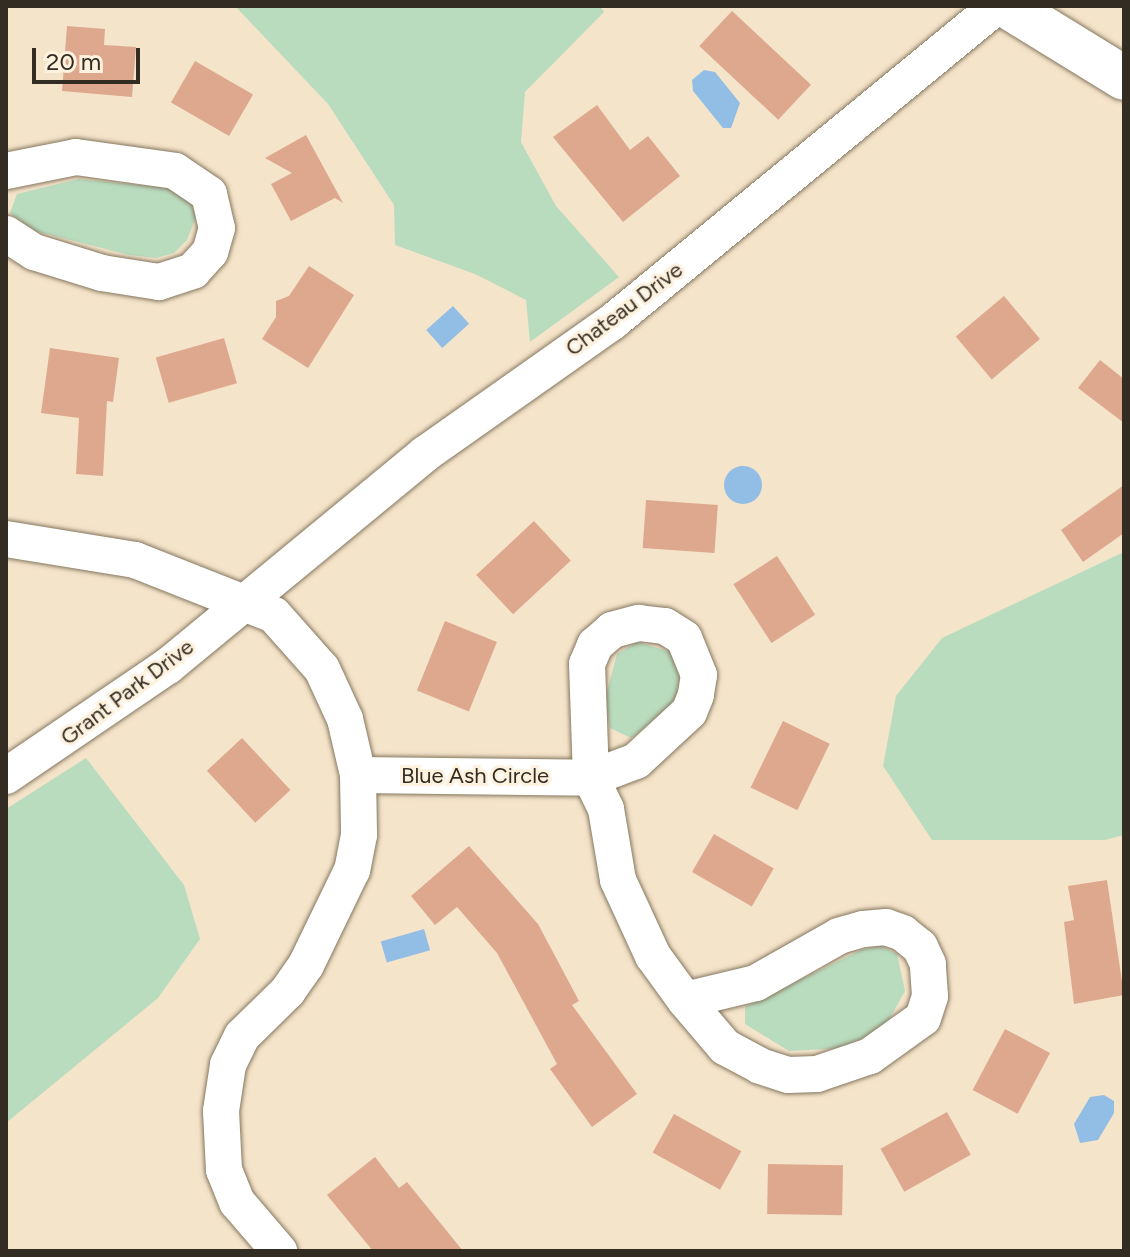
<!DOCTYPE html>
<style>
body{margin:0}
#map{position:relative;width:1130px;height:1257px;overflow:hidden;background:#f4e4ca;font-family:Figtree,sans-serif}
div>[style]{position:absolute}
.green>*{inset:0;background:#b9dcbf}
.water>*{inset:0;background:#92bee5;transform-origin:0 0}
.round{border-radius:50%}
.building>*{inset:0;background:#dea88e;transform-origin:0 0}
.roads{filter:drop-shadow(0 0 2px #85775f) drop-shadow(0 0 2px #85775f)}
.street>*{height:36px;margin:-18px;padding:0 18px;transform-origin:18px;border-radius:18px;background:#fff}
.secondary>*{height:44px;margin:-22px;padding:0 22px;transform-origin:22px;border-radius:22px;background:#fff}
span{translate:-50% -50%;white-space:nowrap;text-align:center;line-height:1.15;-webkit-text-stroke:6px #fef1dd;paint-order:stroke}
.street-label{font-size:22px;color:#322c22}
.frame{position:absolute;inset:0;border:8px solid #322c22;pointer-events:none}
.scale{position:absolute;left:32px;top:48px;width:108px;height:36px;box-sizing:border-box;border:4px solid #322c22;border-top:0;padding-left:10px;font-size:24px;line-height:28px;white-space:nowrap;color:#322c22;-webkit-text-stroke:6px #fef1dd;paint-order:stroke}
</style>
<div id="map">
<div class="green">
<i style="clip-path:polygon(235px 6px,600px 6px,604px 12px,525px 92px,521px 142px,556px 206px,619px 277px,530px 342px,526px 300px,475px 274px,395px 245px,394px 205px,328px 104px)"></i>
<i style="clip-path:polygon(79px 179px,169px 188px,190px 202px,196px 217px,187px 240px,174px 253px,156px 258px,129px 255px,35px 231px,10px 213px,17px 194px)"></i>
<i style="clip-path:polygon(1124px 552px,1124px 835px,1105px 840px,932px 840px,883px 766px,896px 696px,942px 638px)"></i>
<i style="clip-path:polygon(637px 642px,671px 652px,681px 671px,674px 704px,631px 738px,610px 728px,605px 699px,617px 654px)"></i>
<i style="clip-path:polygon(86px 758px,184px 885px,200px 939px,158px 998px,6px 1123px,6px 809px)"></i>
<i style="clip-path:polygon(881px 946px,897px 954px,905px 991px,886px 1025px,844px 1048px,789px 1051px,745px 1024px,745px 1007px,861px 950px)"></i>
</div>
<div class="water">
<i style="clip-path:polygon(704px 70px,715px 72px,740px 103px,731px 128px,723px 128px,693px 91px,692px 80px)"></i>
<i style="left:453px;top:306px;width:24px;height:36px;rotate:48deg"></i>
<i class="round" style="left:724px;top:466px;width:38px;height:38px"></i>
<i style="left:424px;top:929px;width:22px;height:45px;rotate:74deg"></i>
<i style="clip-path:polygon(1104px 1095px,1114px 1101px,1114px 1113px,1098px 1140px,1080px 1143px,1074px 1124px,1090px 1097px)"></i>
</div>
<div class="building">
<i style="left:732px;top:11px;width:108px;height:48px;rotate:43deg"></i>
<i style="clip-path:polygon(67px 26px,105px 29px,104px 45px,136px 47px,132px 97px,62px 91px)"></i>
<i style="left:195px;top:61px;width:67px;height:48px;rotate:30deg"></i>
<i style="clip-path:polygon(597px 105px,630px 150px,648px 136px,680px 176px,623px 222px,553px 137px)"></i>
<i style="clip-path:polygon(306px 135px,343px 203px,335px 198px,291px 221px,271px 184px,292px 173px,265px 158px)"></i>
<i style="clip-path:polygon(309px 266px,354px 295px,308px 368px,262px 339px,276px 317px,276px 301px,289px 296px)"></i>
<i style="left:1004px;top:296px;width:56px;height:63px;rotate:50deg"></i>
<i style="left:224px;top:338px;width:47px;height:71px;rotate:74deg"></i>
<i style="clip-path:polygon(50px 348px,119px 358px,113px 402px,107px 401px,103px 476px,76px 474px,79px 418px,41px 413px)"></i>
<i style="clip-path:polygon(1100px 360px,1124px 379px,1124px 423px,1078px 388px)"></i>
<i style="clip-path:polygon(1124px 485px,1124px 533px,1083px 562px,1061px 530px)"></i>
<i style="left:646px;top:500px;width:72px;height:48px;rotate:4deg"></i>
<i style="left:534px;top:521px;width:54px;height:79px;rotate:47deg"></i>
<i style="left:777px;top:556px;width:70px;height:52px;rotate:57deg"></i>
<i style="left:445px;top:621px;width:56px;height:75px;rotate:22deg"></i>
<i style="left:783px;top:721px;width:52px;height:74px;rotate:26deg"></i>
<i style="left:242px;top:738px;width:71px;height:48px;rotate:47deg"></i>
<i style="left:714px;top:834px;width:69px;height:44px;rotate:30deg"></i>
<i style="clip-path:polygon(469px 846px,538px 924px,579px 1001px,572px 1005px,637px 1094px,592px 1127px,550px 1069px,557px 1064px,497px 953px,457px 907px,435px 925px,411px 896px)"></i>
<i style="clip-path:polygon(1107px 880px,1124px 995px,1074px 1004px,1064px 922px,1074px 920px,1068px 886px)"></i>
<i style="left:1005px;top:1029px;width:51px;height:69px;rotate:28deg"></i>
<i style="left:947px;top:1112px;width:49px;height:76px;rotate:61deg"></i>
<i style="left:674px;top:1114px;width:77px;height:44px;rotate:29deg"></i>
<i style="clip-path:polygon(375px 1157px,399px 1188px,407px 1182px,463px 1251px,373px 1251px,327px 1195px)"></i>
<i style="left:768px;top:1164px;width:75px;height:50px;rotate:1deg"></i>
</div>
<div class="roads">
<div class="street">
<i style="left:6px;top:171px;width:71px;rotate:-11.3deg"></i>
<i style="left:76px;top:157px;width:100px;rotate:8deg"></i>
<i style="left:175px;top:171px;width:41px;rotate:34.1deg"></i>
<i style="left:209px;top:194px;width:35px;rotate:77deg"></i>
<i style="left:217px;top:228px;width:25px;rotate:106deg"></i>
<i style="left:210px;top:252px;width:25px;rotate:132deg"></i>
<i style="left:193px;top:271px;width:36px;rotate:162deg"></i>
<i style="left:159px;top:282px;width:58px;rotate:-171deg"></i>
<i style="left:102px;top:273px;width:71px;rotate:-162.8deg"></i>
<i style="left:34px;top:252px;width:33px;rotate:-147deg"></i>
<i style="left:6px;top:539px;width:131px;rotate:9.2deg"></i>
<i style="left:135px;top:560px;width:149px;rotate:21.6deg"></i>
<i style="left:274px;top:615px;width:72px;rotate:48.4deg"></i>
<i style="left:322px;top:669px;width:55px;rotate:65.3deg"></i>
<i style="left:345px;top:719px;width:57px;rotate:76.9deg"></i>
<i style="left:358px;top:775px;width:60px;rotate:89deg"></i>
<i style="left:359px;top:835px;width:36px;rotate:101deg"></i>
<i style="left:352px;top:870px;width:106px;rotate:115.8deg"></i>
<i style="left:306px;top:965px;width:32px;rotate:125deg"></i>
<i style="left:288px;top:991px;width:64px;rotate:135.6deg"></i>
<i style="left:242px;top:1036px;width:32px;rotate:116deg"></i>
<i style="left:228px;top:1065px;width:47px;rotate:98.7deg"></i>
<i style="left:221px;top:1111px;width:59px;rotate:87.1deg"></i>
<i style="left:224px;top:1170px;width:35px;rotate:68deg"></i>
<i style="left:237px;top:1202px;width:65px;rotate:49.4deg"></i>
<i style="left:639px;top:623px;width:26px;rotate:7deg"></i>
<i style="left:665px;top:626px;width:22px;rotate:32deg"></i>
<i style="left:684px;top:638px;width:40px;rotate:68deg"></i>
<i style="left:699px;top:675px;width:20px;rotate:99deg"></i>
<i style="left:696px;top:695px;width:18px;rotate:112deg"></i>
<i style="left:689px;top:712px;width:72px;rotate:137.2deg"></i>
<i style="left:636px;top:761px;width:48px;rotate:159.3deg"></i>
<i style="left:591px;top:778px;width:114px;rotate:-92deg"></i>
<i style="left:587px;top:664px;width:21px;rotate:-67deg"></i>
<i style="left:595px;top:645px;width:23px;rotate:-41deg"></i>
<i style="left:612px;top:630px;width:28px;rotate:-15deg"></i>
<i style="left:358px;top:775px;width:233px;rotate:0.7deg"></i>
<i style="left:591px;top:778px;width:34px;rotate:64deg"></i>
<i style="left:606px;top:809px;width:72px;rotate:80.4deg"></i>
<i style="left:618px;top:880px;width:84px;rotate:65.3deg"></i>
<i style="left:653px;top:956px;width:54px;rotate:54deg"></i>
<i style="left:685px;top:1000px;width:62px;rotate:49.6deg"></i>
<i style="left:725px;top:1047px;width:40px;rotate:28deg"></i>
<i style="left:760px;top:1066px;width:29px;rotate:18deg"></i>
<i style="left:788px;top:1075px;width:29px;rotate:-2deg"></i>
<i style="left:817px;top:1074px;width:56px;rotate:-18.8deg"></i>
<i style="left:870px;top:1056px;width:65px;rotate:-35.6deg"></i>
<i style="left:923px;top:1018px;width:23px;rotate:-72deg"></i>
<i style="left:930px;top:996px;width:32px;rotate:-94deg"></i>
<i style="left:928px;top:964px;width:19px;rotate:-115deg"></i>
<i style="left:920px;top:947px;width:22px;rotate:-141deg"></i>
<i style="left:903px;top:933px;width:18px;rotate:-161deg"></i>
<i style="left:886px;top:927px;width:23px;rotate:175deg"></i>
<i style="left:863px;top:929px;width:25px;rotate:164deg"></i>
<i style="left:839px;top:936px;width:95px;rotate:150.5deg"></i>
<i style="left:756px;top:983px;width:73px;rotate:166.5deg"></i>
<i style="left:6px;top:776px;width:196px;rotate:-34.2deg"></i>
<i style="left:168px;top:666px;width:333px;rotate:-39.5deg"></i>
<i style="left:425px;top:454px;width:228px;rotate:-35.2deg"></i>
<i style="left:611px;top:323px;width:499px;rotate:-39.4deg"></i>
</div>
<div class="secondary">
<i style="left:1007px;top:6px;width:137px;rotate:31.6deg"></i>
</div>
</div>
<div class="street-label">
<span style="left:624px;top:309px;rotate:-37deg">Chateau Drive</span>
<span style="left:127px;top:692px;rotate:-37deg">Grant Park Drive</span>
<span style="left:475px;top:776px">Blue Ash Circle</span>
</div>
<div class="frame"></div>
<div class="scale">20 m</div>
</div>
